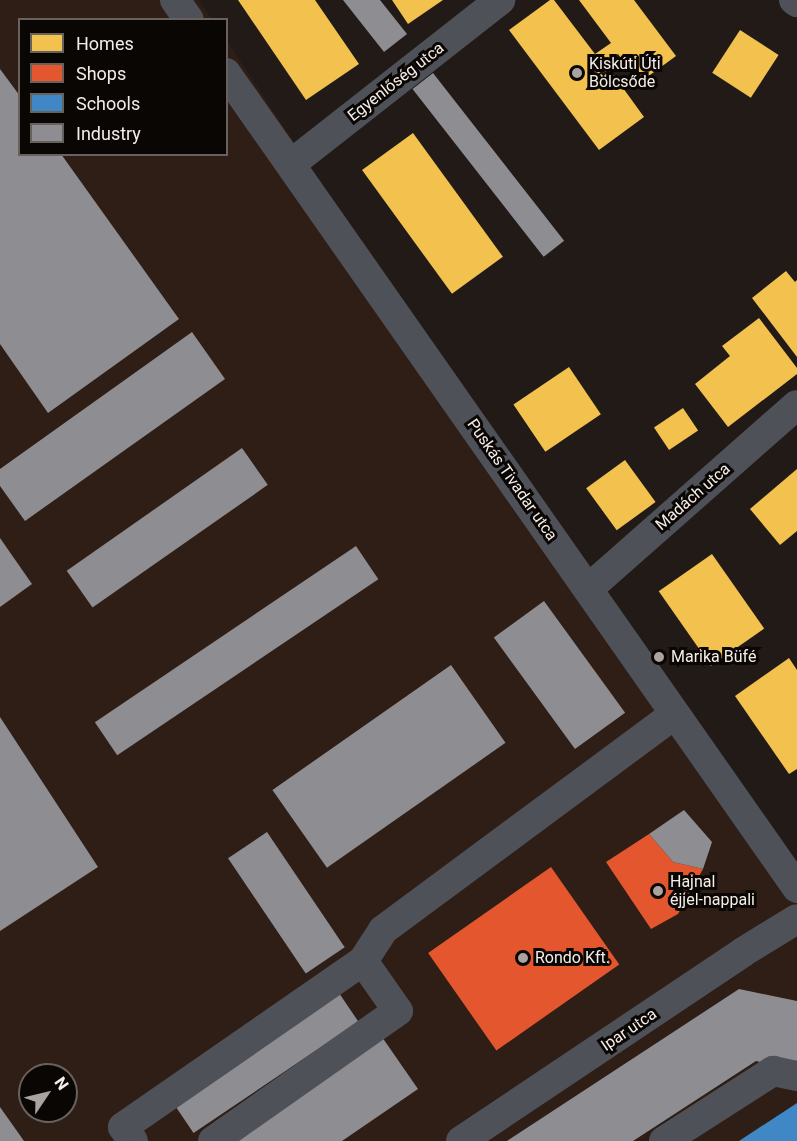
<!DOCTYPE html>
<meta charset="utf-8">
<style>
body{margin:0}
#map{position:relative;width:797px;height:1141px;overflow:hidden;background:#211a17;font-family:Roboto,sans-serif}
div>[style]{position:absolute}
.built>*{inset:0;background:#2e1e15}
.homes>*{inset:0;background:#f2c14e;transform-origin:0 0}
.shops>*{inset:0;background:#e4572e;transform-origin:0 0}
.schools>*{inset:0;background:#3f88c5}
.industry>*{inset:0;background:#8d8d92;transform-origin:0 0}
.minor>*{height:30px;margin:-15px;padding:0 15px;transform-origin:15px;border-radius:15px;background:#4f5159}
.dots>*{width:16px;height:16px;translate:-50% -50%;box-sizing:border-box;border:3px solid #0a0604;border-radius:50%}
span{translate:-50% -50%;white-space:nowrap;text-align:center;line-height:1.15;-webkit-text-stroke:6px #0a0604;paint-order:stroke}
.poi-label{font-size:16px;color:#f5ede8}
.left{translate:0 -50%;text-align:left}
.street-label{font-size:16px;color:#f5ede8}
.legend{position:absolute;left:18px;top:18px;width:210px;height:138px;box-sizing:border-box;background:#0a0604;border:2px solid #68625f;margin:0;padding:8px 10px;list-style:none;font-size:18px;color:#f5ede8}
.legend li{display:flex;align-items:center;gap:12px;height:30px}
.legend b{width:30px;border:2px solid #68625f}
.north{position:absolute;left:18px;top:1063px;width:60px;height:60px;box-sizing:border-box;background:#0a0604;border:2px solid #68625f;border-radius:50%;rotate:55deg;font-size:16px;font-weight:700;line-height:24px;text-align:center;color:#f5ede8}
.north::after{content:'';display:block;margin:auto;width:21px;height:27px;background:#aba39f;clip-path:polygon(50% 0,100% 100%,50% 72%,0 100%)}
</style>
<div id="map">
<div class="built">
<i style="clip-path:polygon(evenodd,0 0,199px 0,212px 19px,20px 20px,20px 154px,226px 154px,227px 41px,797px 903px,797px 1141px,0 1141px,0 0,30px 1075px,66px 1075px,66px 1111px,30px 1111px,30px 1075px)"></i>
</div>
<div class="homes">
<i style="clip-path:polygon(238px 0,315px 0,359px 64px,306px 100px)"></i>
<i style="clip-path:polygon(392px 0,443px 0,408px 24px)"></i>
<i style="clip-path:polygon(550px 0,554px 0,595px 54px,611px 43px,579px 0,634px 0,676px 56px,639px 83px,618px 54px,605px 63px,644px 117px,599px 150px,509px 30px)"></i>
<i style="left:740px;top:30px;width:46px;height:51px;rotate:33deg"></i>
<i style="left:413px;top:133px;width:153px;height:63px;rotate:54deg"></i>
<i style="clip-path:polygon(786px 271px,795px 282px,797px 280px,797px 357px,752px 298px)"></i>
<i style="clip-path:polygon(759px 318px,797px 368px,797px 374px,728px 427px,695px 384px,730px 356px,722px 346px)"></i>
<i style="left:569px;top:367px;width:57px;height:67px;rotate:56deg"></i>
<i style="left:683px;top:408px;width:27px;height:35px;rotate:56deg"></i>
<i style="left:625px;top:460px;width:52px;height:48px;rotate:54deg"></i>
<i style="clip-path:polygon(797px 469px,797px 531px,780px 545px,750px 509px)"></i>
<i style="left:712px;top:554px;width:91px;height:65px;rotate:55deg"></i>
<i style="clip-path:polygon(789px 658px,797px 670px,797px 769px,789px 774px,735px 696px)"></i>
</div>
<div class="shops">
<i style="clip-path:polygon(649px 834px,673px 862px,703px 869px,678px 914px,651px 929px,606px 862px)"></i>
<i style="left:551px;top:867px;width:119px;height:150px;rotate:55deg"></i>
</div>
<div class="schools">
<i style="clip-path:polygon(797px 1103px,797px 1141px,739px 1141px)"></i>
</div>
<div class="industry">
<i style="clip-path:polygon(343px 0,380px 0,407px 34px,384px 52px)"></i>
<i style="clip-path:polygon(0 69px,20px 96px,20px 154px,61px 154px,179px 319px,48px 413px,0 344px)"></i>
<i style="left:433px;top:73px;width:213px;height:26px;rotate:52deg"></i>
<i style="clip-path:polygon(192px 332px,225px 379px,25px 521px,0 486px,0 469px)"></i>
<i style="left:242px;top:448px;width:45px;height:214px;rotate:55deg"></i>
<i style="clip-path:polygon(0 538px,32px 584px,0 607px)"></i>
<i style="left:356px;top:546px;width:40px;height:315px;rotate:56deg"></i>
<i style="left:544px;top:601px;width:138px;height:62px;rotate:54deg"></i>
<i style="left:451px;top:665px;width:95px;height:218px;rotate:55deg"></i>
<i style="clip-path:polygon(0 717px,98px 867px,0 931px)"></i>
<i style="clip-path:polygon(684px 810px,712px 842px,703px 869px,673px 862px,649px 834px)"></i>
<i style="left:267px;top:832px;width:139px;height:47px;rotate:56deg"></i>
<i style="left:335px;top:987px;width:42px;height:199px;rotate:56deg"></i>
<i style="clip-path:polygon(739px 989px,797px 1001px,797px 1071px,756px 1061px,633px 1141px,507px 1141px)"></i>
<i style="clip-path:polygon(382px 1037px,418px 1089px,342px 1141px,231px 1141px)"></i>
<i style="clip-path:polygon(0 1107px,24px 1141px,0 1141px)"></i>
</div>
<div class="minor">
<i style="left:175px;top:0;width:24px;rotate:55deg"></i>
<i style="left:794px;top:0;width:4px;rotate:34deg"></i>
<i style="left:226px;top:73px;width:995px;rotate:54.98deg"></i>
<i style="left:291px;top:164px;width:266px;rotate:-38.1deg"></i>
<i style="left:588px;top:589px;width:278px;rotate:-41.4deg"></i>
<i style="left:133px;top:1141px;width:17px;rotate:-126deg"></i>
<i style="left:123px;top:1127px;width:292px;rotate:-34.7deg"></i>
<i style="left:363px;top:961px;width:37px;rotate:-57deg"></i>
<i style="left:383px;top:930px;width:362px;rotate:-36.5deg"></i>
<i style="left:213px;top:1141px;width:226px;rotate:-35.1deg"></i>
<i style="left:398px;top:1011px;width:61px;rotate:-125deg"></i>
<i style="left:461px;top:1141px;width:339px;rotate:-33.8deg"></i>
<i style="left:743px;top:952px;width:63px;rotate:-31.4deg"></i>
<i style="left:664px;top:1141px;width:130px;rotate:-32.7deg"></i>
<i style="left:773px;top:1071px;width:25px;rotate:12deg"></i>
</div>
<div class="dots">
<i style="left:577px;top:73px;background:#aba39f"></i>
<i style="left:659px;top:657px;background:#aba39f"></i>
<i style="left:658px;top:891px;background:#aba39f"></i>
<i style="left:523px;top:958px;background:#aba39f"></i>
</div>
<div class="poi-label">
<span class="left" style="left:589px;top:73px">Kiskúti Úti<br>Bölcsőde</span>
<span class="left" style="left:671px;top:657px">Marika Büfé</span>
<span class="left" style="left:670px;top:891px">Hajnal<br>éjjel-nappali</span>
<span class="left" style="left:535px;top:958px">Rondo Kft.</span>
</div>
<div class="street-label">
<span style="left:396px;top:82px;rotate:-38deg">Egyenlőség utca</span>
<span style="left:512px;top:480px;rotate:55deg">Puskás Tivadar utca</span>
<span style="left:693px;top:497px;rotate:-41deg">Madách utca</span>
<span style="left:629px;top:1030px;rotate:-34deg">Ipar utca</span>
</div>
<ul class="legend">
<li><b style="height:16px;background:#f2c14e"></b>Homes</li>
<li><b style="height:16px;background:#e4572e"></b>Shops</li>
<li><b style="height:16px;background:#3f88c5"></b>Schools</li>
<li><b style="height:16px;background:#8d8d92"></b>Industry</li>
</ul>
<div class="north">N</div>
</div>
